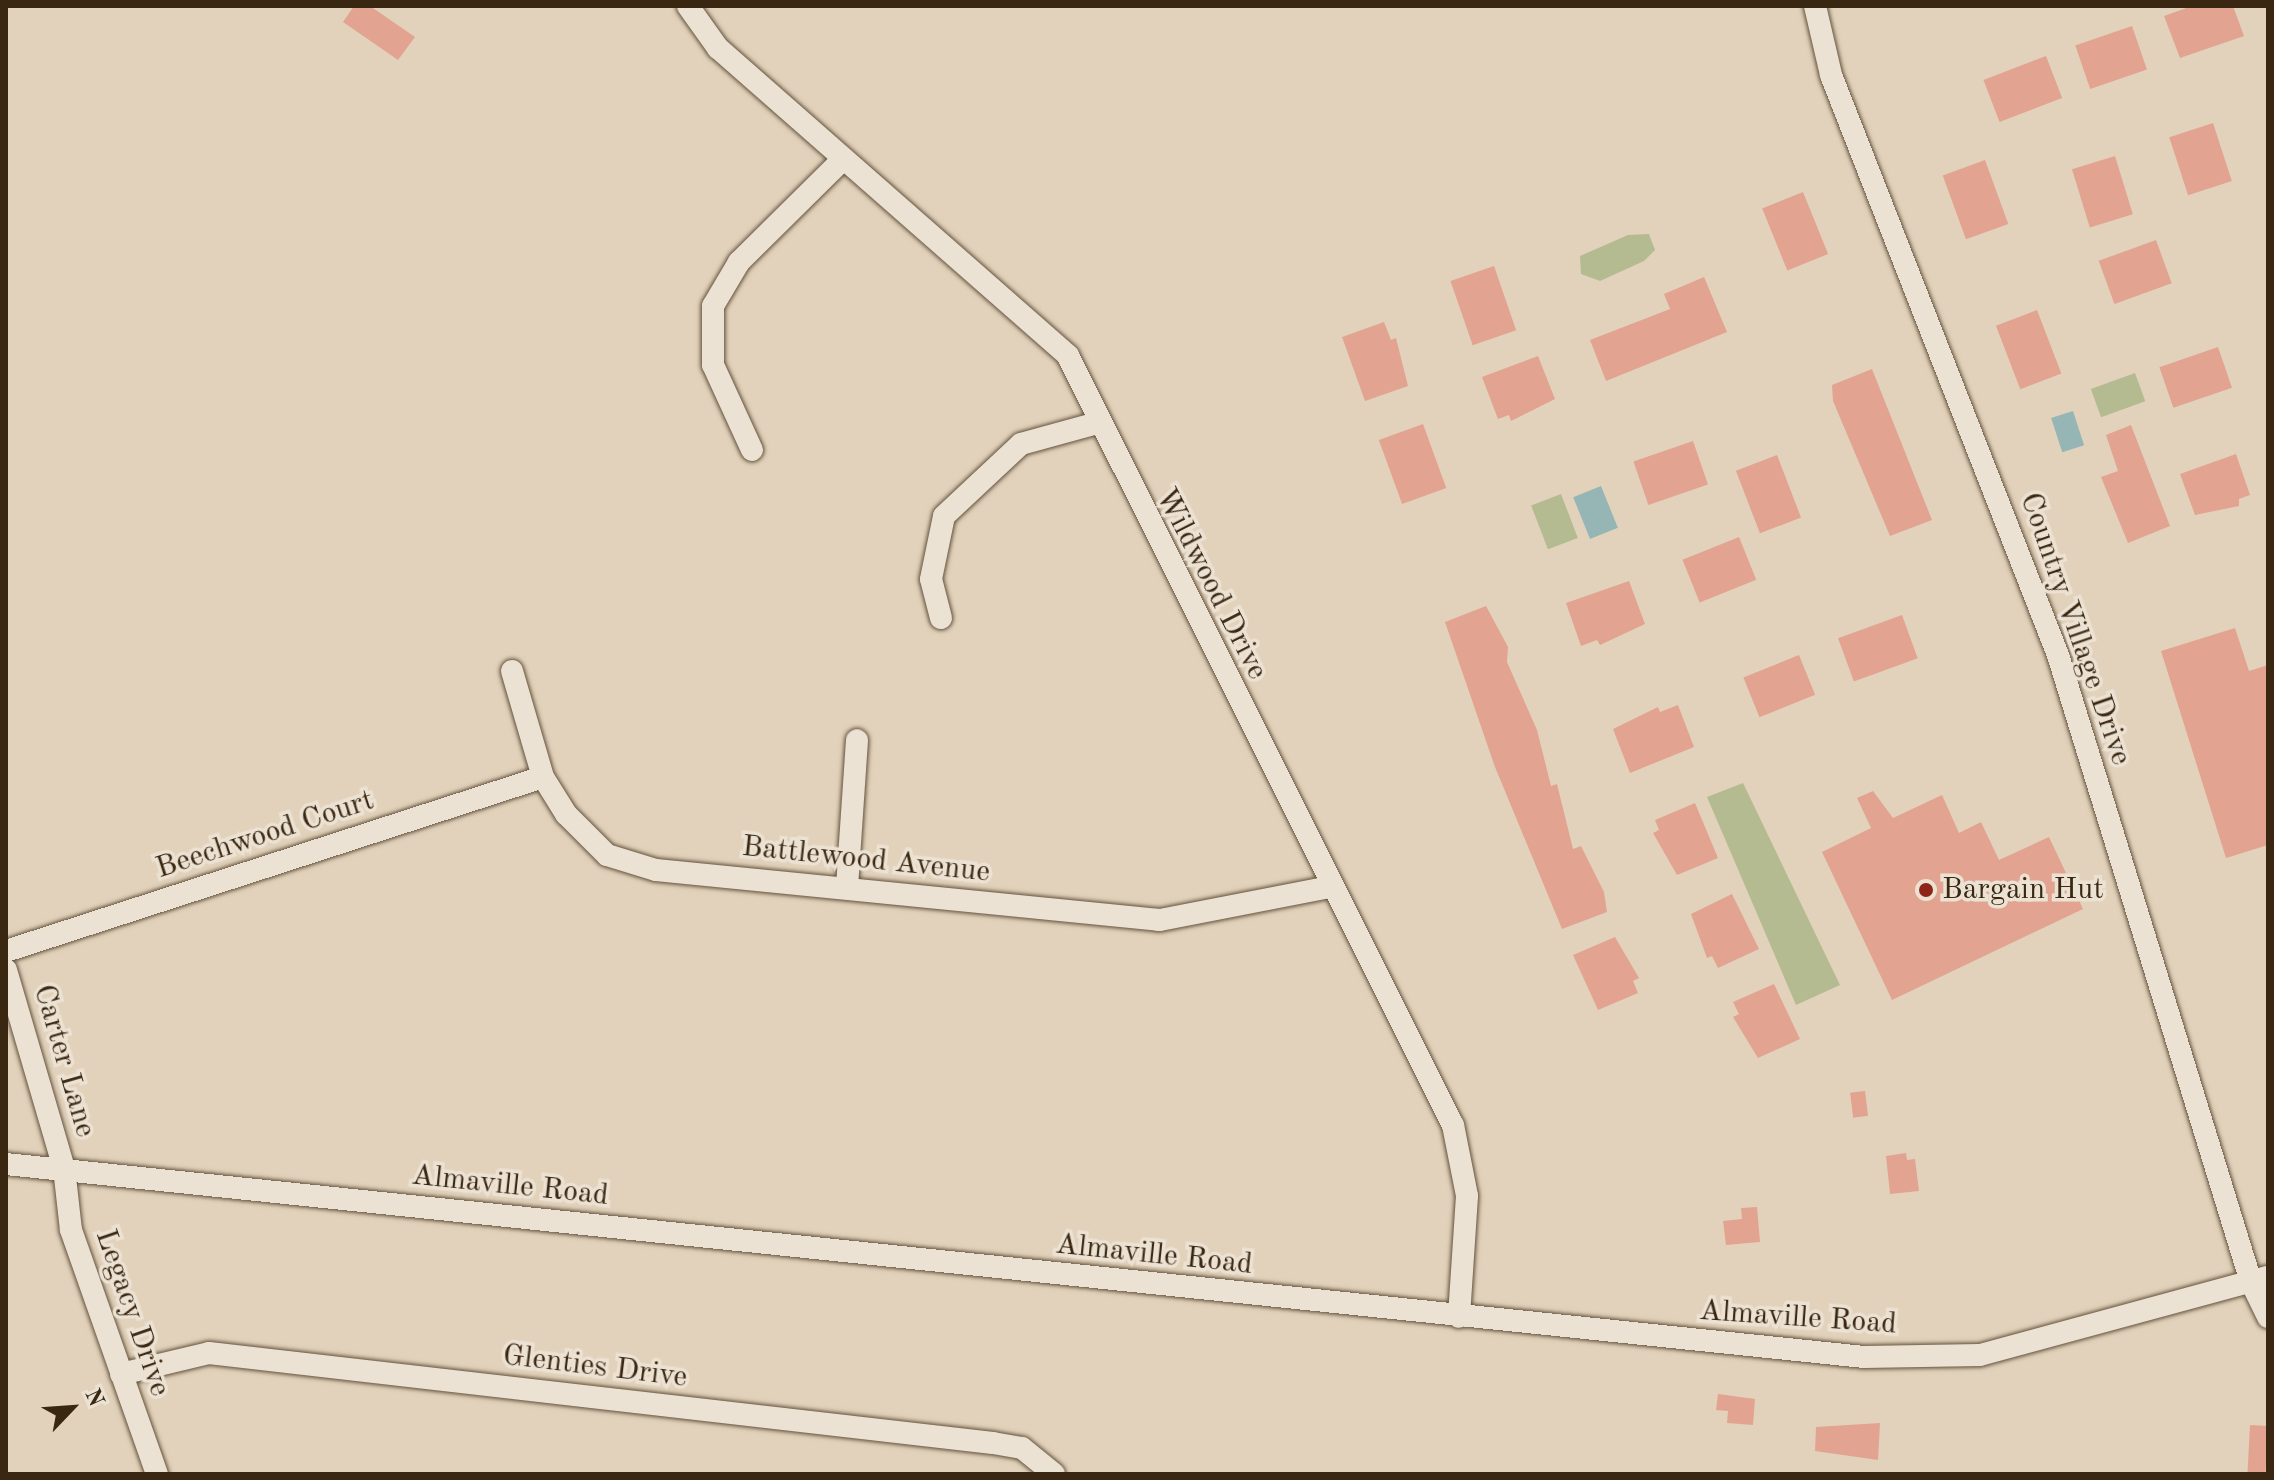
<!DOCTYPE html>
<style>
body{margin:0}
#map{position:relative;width:2274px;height:1480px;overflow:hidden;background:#e2d2bb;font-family:"Old Standard TT",serif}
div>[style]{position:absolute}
.green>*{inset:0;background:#b4bb90;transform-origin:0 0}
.water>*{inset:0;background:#95b6b5;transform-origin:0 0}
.building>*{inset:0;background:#e2a391;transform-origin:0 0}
.roads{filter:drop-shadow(0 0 2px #64523c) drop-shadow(0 0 2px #64523c)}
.minor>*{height:22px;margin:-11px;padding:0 11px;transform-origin:11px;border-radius:11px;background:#ece2d3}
.dots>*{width:22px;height:22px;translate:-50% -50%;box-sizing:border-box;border:4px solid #ece2d3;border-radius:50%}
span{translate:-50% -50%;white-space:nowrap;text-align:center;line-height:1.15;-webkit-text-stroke:7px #ece2d3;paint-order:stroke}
.street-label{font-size:30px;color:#3a2712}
.poi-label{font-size:30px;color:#3a2712}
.left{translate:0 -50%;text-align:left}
.frame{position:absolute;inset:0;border:8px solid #3a2712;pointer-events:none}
.north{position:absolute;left:32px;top:1368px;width:80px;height:80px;-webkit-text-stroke:6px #ece2d3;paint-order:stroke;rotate:65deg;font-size:22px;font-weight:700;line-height:32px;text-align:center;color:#3a2712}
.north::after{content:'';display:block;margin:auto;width:28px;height:36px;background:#3a2712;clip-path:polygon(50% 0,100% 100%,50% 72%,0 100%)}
</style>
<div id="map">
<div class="green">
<i style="clip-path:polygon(1649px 234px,1655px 250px,1644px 261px,1600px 281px,1581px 274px,1580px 256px,1628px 235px)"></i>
<i style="left:2135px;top:373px;width:30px;height:47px;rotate:70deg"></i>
<i style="left:1561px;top:494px;width:47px;height:32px;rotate:69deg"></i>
<i style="clip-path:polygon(1743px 783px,1840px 985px,1796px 1005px,1707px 797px)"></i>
</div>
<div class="water">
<i style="left:2073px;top:411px;width:36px;height:23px;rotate:72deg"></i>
<i style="left:1601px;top:486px;width:45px;height:30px;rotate:68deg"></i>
</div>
<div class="building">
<i style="clip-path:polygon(354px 6px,370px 6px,415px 37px,398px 60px,343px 22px)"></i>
<i style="clip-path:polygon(2192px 6px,2233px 6px,2244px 36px,2180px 58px,2164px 16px)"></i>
<i style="left:2132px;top:26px;width:46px;height:60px;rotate:71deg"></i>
<i style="left:2046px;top:56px;width:45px;height:67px;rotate:69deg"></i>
<i style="left:2213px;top:123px;width:61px;height:46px;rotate:72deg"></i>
<i style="left:2115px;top:156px;width:61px;height:45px;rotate:73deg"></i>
<i style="left:1985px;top:160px;width:68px;height:45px;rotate:70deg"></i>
<i style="left:1803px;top:192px;width:67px;height:44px;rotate:68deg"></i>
<i style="left:2156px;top:240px;width:46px;height:61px;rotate:70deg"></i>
<i style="left:1494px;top:266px;width:68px;height:46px;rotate:71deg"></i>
<i style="clip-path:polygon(1704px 277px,1727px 332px,1606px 381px,1590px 340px,1670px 309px,1664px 294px)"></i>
<i style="left:2037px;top:310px;width:68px;height:44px;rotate:69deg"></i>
<i style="clip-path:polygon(1384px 322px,1391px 340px,1396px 338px,1408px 386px,1365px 401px,1342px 337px)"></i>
<i style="left:2218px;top:347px;width:43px;height:62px;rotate:71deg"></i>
<i style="clip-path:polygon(1538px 356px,1555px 399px,1511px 421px,1509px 415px,1498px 419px,1482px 377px)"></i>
<i style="clip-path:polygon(1872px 369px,1932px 520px,1890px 536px,1833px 401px,1832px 385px)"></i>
<i style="left:1423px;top:424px;width:68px;height:47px;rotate:70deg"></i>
<i style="clip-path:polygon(2131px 425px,2170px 526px,2128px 543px,2101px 477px,2118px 471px,2106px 435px)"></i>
<i style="left:1693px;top:441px;width:46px;height:63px;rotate:71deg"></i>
<i style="clip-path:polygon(2236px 454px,2250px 495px,2239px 499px,2239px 506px,2195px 515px,2180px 474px)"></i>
<i style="left:1777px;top:455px;width:67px;height:44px;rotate:69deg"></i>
<i style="left:1739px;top:537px;width:46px;height:61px;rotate:68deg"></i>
<i style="clip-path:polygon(1629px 581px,1645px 624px,1600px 645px,1597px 640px,1581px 646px,1566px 603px)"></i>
<i style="clip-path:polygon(1486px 606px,1508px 647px,1507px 662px,1537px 730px,1551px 786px,1557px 784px,1573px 849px,1581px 846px,1604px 892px,1607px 912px,1562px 929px,1495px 767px,1445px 622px)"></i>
<i style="left:1902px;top:615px;width:46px;height:68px;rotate:70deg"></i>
<i style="clip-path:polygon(2235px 628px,2249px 671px,2268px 665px,2268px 845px,2226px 858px,2161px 651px)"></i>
<i style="left:1799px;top:655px;width:43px;height:60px;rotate:68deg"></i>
<i style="clip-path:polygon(1678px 705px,1694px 747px,1630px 773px,1613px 729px,1658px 707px,1660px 712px)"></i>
<i style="clip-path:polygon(1873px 791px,1893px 818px,1942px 795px,1959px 833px,1981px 822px,1999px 860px,2049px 837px,2083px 909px,1892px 1000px,1822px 852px,1871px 828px,1857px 798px)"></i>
<i style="clip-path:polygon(1695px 803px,1718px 858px,1677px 875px,1653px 833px,1659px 830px,1655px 820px)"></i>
<i style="clip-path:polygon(1732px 894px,1759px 949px,1718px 968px,1712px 956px,1707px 958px,1691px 914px)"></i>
<i style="clip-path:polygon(1615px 937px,1639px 978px,1633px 981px,1638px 993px,1598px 1010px,1573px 955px)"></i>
<i style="clip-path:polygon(1774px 984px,1800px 1039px,1758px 1058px,1733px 1017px,1739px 1014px,1733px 1002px)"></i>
<i style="left:1865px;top:1091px;width:25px;height:15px;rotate:83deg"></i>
<i style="clip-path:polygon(1906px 1153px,1907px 1160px,1915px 1159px,1919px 1191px,1890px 1194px,1886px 1156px)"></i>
<i style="clip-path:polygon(1757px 1207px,1760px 1242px,1726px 1245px,1723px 1221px,1742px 1219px,1741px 1208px)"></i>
<i style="clip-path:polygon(1718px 1394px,1755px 1399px,1753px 1425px,1727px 1423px,1728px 1411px,1716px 1410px)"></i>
<i style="clip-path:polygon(1880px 1423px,1878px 1460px,1815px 1451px,1816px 1427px)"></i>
<i style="left:2250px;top:1425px;width:18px;height:49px;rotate:3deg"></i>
</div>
<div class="roads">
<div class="minor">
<i style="left:688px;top:6px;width:52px;rotate:54.5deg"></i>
<i style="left:718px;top:48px;width:466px;rotate:41.3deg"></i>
<i style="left:1068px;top:356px;width:860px;rotate:63.41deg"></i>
<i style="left:1453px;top:1125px;width:72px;rotate:78.8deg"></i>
<i style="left:1467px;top:1196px;width:121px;rotate:93.8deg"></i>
<i style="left:1815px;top:6px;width:71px;rotate:76.9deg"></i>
<i style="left:1831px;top:75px;width:623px;rotate:68.63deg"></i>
<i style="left:2058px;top:655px;width:656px;rotate:72.89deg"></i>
<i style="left:2251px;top:1282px;width:39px;rotate:64deg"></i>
<i style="left:752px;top:450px;width:94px;rotate:-114.6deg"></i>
<i style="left:713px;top:365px;width:59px;rotate:-90deg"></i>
<i style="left:713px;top:306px;width:51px;rotate:-59.4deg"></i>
<i style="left:739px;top:262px;width:146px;rotate:-44.7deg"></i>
<i style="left:941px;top:618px;width:40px;rotate:-104.4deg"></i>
<i style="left:931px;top:579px;width:64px;rotate:-78.3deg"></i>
<i style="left:944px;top:516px;width:105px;rotate:-43.1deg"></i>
<i style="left:1021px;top:444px;width:79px;rotate:-15.4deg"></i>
<i style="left:512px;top:671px;width:110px;rotate:73.7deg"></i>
<i style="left:543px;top:777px;width:44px;rotate:58.1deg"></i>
<i style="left:566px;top:814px;width:58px;rotate:45deg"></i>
<i style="left:607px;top:855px;width:51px;rotate:17deg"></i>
<i style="left:656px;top:870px;width:506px;rotate:5.67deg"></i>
<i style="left:1160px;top:920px;width:173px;rotate:-11deg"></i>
<i style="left:847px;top:887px;width:147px;rotate:-86.1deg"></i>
<i style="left:6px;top:951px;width:564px;rotate:-17.95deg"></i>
<i style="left:6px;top:970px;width:206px;rotate:73.7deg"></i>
<i style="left:64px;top:1168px;width:62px;rotate:83.6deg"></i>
<i style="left:71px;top:1230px;width:259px;rotate:70.6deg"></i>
<i style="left:6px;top:1164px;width:1868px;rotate:5.93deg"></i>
<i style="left:1864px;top:1357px;width:116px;rotate:-1deg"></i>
<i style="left:1980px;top:1355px;width:298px;rotate:-15.2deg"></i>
<i style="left:121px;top:1374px;width:90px;rotate:-13.4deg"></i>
<i style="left:209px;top:1353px;width:789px;rotate:6.55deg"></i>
<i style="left:993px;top:1443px;width:29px;rotate:10deg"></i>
<i style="left:1022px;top:1448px;width:41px;rotate:39.1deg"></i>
</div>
</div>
<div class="dots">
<i style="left:1926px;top:890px;background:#8f2418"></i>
</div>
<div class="street-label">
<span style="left:1211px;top:584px;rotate:63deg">Wildwood Drive</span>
<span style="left:2075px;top:629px;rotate:71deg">Country Village Drive</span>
<span style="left:265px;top:835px;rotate:-18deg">Beechwood Court</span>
<span style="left:866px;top:860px;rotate:6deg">Battlewood Avenue</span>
<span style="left:64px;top:1061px;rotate:74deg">Carter Lane</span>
<span style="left:510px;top:1186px;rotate:6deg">Almaville Road</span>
<span style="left:1154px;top:1255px;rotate:6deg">Almaville Road</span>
<span style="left:132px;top:1313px;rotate:71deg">Legacy Drive</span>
<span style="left:1798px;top:1318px;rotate:4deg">Almaville Road</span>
<span style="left:595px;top:1367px;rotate:7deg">Glenties Drive</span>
</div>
<div class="poi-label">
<span class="left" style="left:1942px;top:890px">Bargain Hut</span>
</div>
<div class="frame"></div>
<div class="north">N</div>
</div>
